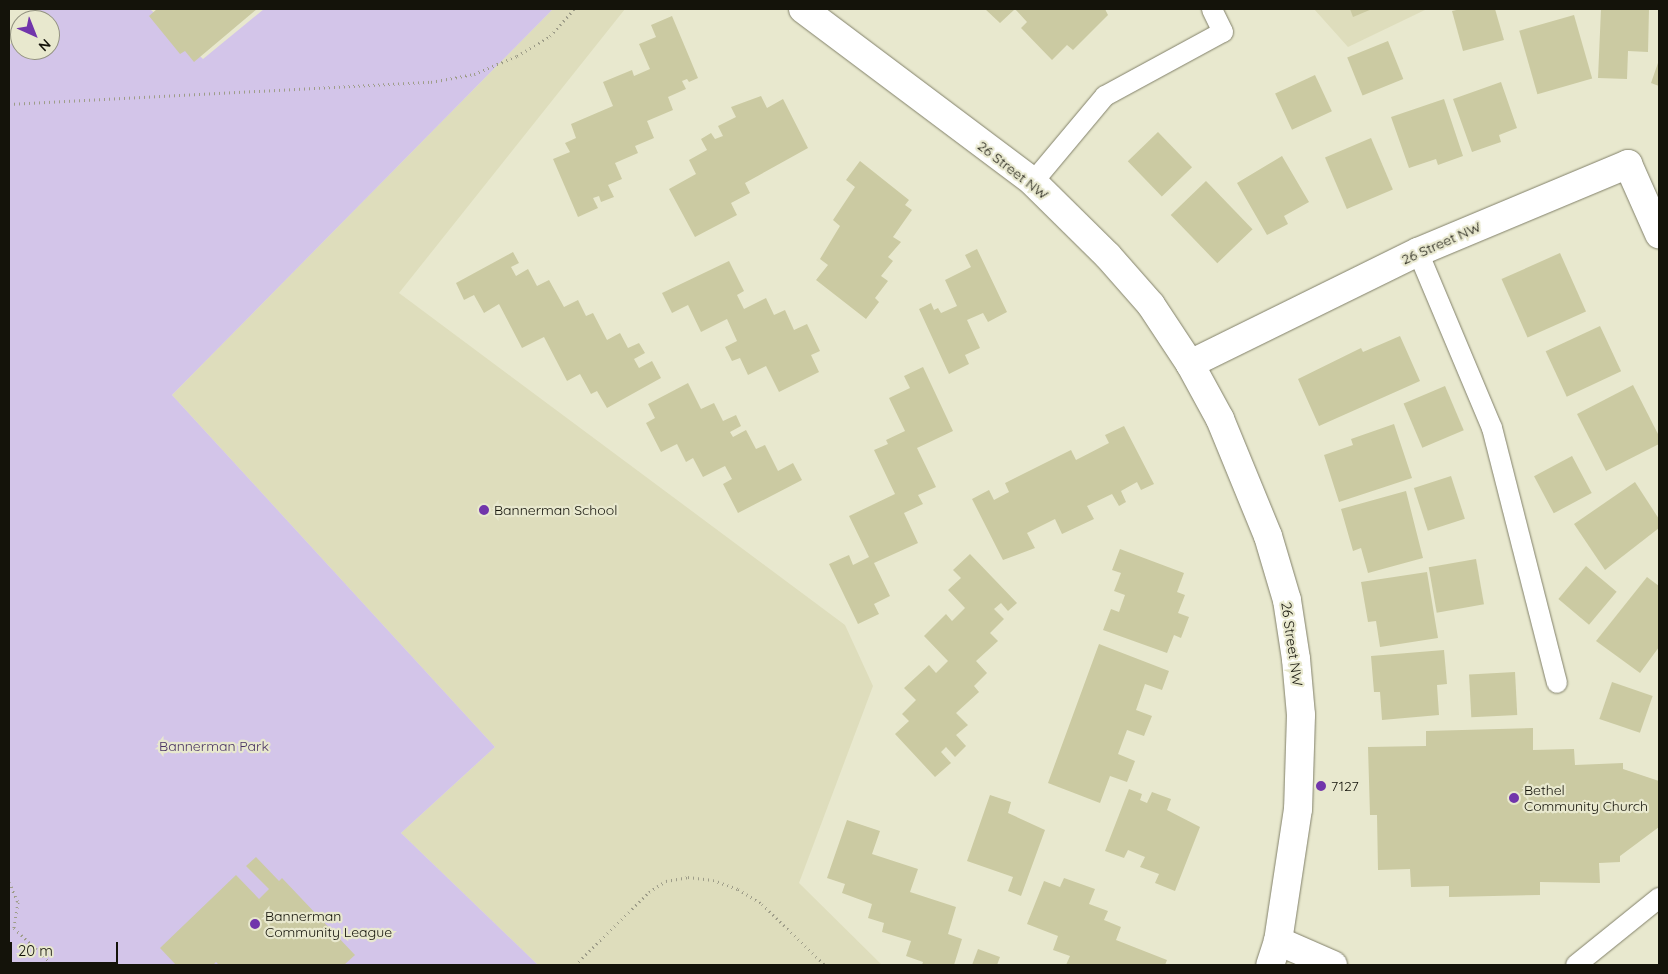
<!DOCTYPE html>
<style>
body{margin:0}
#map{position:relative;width:1668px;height:974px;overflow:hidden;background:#e8e8ce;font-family:Quicksand,sans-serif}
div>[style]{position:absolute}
.built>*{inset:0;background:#deddbc}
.green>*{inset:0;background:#d3c5e9}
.building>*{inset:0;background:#cbcaa2;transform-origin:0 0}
.path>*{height:3px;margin-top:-1.5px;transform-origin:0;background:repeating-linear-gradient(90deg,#9e9d89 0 1px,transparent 0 5px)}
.roads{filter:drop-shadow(0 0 1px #82816a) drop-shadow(0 0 1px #82816a)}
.service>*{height:20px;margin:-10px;padding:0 10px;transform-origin:10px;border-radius:10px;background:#fff}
.minor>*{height:28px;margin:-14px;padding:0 14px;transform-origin:14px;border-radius:14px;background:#fff}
.tertiary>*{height:28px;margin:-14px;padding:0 14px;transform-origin:14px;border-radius:14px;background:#fff}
.dots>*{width:14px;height:14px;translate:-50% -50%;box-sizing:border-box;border:2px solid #e8e8ce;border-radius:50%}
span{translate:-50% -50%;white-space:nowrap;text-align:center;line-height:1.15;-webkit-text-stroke:4.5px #e8e8ce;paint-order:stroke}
.street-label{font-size:14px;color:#14130a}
.poi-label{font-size:14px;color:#14130a}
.left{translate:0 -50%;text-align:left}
.park-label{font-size:14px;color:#493363}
.frame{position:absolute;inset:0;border:10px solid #14130a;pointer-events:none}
.north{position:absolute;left:10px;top:10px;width:50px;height:50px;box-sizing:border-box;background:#e8e8ce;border:1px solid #939380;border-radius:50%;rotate:136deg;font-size:14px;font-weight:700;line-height:20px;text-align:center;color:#14130a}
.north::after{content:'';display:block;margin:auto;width:18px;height:22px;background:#7135ab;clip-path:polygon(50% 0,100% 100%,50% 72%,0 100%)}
.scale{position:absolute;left:10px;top:942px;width:108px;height:22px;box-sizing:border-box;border:2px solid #14130a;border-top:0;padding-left:6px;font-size:15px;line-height:18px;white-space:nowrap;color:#14130a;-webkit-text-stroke:4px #e8e8ce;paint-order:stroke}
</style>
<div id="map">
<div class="built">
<i style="clip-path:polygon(553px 9px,625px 9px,399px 293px,845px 625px,873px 686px,799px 883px,882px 965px,538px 965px,401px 833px,495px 747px,172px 395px)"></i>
<i style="clip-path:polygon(1314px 9px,1427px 9px,1348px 47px)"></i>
</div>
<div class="green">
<i style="clip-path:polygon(41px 9px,150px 9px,203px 59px,264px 9px,553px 9px,172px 395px,495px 747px,401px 833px,538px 965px,9px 965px,9px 46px,20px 33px,20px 50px,50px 50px,50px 20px,31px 20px)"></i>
</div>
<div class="building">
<i style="clip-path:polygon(157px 9px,257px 9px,194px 62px,185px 51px,180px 54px,149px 16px)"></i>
<i style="clip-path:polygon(985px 9px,1105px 9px,1108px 15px,1073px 50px,1067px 45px,1052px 60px,1021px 28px,1027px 22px,1015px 9px,1000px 23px)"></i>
<i style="clip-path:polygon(1350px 9px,1372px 9px,1353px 17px)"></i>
<i style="clip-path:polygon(1461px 9px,1495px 9px,1504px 40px,1463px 51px,1452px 11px)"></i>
<i style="clip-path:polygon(1601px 9px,1649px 9px,1648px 52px,1628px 51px,1627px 79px,1598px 78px)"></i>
<i style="left:1574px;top:15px;width:66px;height:57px;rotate:74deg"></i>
<i style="clip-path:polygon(672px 16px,698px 78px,689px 82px,687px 79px,682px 81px,686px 89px,668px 97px,673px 110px,647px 121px,654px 138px,635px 146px,638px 153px,615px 163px,622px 179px,608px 185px,614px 197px,601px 202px,599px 196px,593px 198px,598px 208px,578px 217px,553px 159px,570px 152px,565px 143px,576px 138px,571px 124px,613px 106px,603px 82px,632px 70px,634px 76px,650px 69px,639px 44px,656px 37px,651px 25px)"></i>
<i style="left:1388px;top:41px;width:41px;height:44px;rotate:68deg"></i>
<i style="clip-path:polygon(1659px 60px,1659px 86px,1651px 83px)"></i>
<i style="left:1315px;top:75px;width:40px;height:44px;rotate:65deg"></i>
<i style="clip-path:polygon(1501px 82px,1517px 128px,1499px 135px,1501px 142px,1472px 152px,1453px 99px)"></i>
<i style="clip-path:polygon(761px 96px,767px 108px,783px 99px,808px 148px,745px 183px,750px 193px,731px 203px,737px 215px,695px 237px,669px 189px,696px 174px,689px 160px,707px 150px,701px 139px,711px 133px,715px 139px,723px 136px,718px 126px,736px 117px,731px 107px)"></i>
<i style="clip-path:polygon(1444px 99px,1463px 156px,1438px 165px,1436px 159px,1409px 168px,1391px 117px)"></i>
<i style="left:1158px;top:132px;width:49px;height:42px;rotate:46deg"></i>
<i style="left:1371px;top:138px;width:56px;height:50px;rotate:67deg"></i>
<i style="clip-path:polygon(1282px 156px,1309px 202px,1284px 216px,1288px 224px,1267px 235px,1237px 183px)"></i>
<i style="clip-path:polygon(860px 161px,909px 200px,905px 205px,912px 210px,893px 237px,901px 242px,888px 257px,893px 261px,881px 276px,888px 281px,875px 298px,879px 302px,866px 319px,816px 280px,828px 265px,820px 259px,840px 226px,833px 220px,855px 187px,846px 180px)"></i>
<i style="left:1206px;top:181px;width:67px;height:49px;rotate:46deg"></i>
<i style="clip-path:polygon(977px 249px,1007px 312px,988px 322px,983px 313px,967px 320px,980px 348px,965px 355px,969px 364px,949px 374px,919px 309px,931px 303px,934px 310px,938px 308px,941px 313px,957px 306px,945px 280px,971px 267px,965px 255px)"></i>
<i style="clip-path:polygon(513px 252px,519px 263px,511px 267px,516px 276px,528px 269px,537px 286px,549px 280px,564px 307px,578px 300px,586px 316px,593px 313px,607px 340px,620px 333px,628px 348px,639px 343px,645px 353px,634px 359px,639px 368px,652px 361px,661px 378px,607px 408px,597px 391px,591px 394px,580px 374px,567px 381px,544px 337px,522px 348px,499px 304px,484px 313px,474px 295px,464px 300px,456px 283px)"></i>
<i style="left:1560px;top:253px;width:64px;height:64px;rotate:66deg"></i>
<i style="clip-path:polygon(729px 261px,744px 291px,737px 295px,744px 309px,766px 298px,774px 315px,785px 310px,794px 330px,807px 324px,820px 351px,811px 355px,819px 372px,779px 392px,766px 366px,748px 375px,740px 358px,732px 361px,725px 347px,737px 341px,727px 319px,701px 332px,688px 305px,672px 313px,662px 293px)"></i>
<i style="left:1600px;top:326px;width:50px;height:60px;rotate:65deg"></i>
<i style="clip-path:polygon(1400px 336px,1420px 381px,1319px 426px,1298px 379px,1361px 348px,1363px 352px)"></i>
<i style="clip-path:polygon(923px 367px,953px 431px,917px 448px,936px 487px,918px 495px,923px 504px,904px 513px,918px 543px,874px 563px,890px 596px,874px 604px,879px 614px,858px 624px,829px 564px,849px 555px,853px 565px,869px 557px,849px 516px,895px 494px,874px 450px,888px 444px,886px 440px,905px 431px,889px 398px,910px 388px,904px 376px)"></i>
<i style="clip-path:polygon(688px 383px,701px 409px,714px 403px,723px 421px,736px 415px,741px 426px,730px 432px,733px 437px,746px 430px,756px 449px,765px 445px,778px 471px,793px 463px,802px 480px,738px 513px,723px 484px,732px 479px,725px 466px,703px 477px,693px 458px,686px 462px,677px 444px,661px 452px,646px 423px,655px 418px,648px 404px)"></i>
<i style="clip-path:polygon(1633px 385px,1659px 436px,1659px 444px,1606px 471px,1577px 414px)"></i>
<i style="left:1445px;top:386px;width:48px;height:45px;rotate:67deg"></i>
<i style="clip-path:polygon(1394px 424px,1412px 478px,1339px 502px,1324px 455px,1353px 445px,1351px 439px)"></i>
<i style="clip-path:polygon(1124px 426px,1154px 484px,1141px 490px,1137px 482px,1121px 491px,1126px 502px,1119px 506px,1112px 494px,1087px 506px,1094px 519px,1062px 534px,1055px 519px,1027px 533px,1035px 548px,1003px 560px,972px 499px,989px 490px,994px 500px,1009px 492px,1005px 483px,1071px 450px,1076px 460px,1109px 443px,1105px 435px)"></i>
<i style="left:1572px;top:456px;width:42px;height:43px;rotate:62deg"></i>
<i style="left:1451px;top:476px;width:45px;height:39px;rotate:72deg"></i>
<i style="clip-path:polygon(1635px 482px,1659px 519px,1659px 528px,1605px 570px,1574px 524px)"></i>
<i style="clip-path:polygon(1406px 491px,1423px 558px,1368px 573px,1361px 548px,1353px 551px,1341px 509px)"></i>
<i style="clip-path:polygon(1120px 549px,1184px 573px,1177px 592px,1185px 595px,1178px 613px,1189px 617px,1181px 638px,1174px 635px,1167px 653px,1103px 630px,1111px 609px,1119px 612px,1125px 595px,1114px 591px,1121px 573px,1112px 570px)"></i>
<i style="clip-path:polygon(970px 554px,1017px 603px,1008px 611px,1001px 603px,994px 609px,1004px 619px,990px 633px,998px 641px,976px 661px,987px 673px,974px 686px,979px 692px,956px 713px,968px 725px,956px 735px,966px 746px,955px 757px,946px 747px,941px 752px,951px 763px,935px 777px,895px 734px,909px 721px,902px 714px,916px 700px,904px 688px,929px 665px,936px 673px,948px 661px,924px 636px,946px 614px,952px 621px,965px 608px,948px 590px,961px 578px,953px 570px)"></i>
<i style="left:1476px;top:559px;width:46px;height:48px;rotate:80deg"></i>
<i style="left:1586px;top:566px;width:40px;height:43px;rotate:40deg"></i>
<i style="clip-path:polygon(1427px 572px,1438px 638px,1380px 647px,1376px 621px,1368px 622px,1361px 582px)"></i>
<i style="clip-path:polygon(1647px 577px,1659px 586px,1659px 647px,1640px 673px,1596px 641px)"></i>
<i style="clip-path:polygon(1099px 644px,1169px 671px,1162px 690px,1145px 684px,1136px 710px,1152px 716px,1144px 736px,1127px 730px,1118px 754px,1135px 761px,1127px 782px,1110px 776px,1100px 803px,1048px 783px)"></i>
<i style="clip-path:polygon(1444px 650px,1447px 684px,1437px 685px,1439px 715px,1382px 720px,1380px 692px,1374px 692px,1371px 656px)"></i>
<i style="left:1515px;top:672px;width:43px;height:46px;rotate:87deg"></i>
<i style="left:1612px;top:682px;width:43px;height:39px;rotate:19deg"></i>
<i style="clip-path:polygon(1533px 728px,1533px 750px,1574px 749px,1575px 765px,1623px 763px,1623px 769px,1659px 781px,1659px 827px,1620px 856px,1620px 862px,1599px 863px,1600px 883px,1540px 882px,1540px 895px,1449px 897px,1449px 886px,1411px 887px,1410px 869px,1378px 870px,1377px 815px,1370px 815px,1368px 747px,1426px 746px,1426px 731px)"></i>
<i style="clip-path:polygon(1129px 789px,1142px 794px,1140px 800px,1147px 803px,1152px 792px,1171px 799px,1167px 810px,1200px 827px,1175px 891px,1155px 883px,1159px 874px,1140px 867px,1145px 857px,1128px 850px,1124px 858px,1105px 851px)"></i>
<i style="clip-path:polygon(990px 795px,1011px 802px,1008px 813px,1045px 830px,1021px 896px,1008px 891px,1013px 877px,967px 861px)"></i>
<i style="clip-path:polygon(847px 820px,880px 831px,872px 854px,918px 869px,910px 892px,956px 907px,948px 934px,962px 939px,954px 965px,922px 965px,923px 962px,906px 956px,911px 941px,882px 932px,884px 923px,868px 918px,872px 904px,842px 893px,845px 884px,827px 878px)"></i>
<i style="clip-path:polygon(256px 857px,279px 881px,282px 878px,355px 955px,344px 965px,219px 965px,216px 962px,213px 965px,176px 965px,160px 948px,236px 875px,259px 899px,269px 889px,246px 866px)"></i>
<i style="clip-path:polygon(1064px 878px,1095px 889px,1089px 904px,1108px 911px,1104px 920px,1121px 927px,1116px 940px,1167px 960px,1165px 965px,1066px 965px,1070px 956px,1053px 950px,1058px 936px,1027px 924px,1044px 881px,1060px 887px)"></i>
<i style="clip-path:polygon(978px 949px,1000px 957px,997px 965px,972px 965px)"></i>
</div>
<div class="path">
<i style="left:9px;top:104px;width:423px;rotate:-3deg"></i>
<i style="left:431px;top:82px;width:44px;rotate:-10.5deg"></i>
<i style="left:474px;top:74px;width:47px;rotate:-22.7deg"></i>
<i style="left:517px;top:56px;width:39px;rotate:-31deg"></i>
<i style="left:550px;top:36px;width:36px;rotate:-48deg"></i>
<i style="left:9px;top:882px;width:22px;rotate:66deg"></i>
<i style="left:18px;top:902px;width:26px;rotate:99deg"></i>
<i style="left:14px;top:928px;width:54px;rotate:43.5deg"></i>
<i style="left:575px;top:965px;width:104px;rotate:-44.6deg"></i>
<i style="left:649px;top:892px;width:20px;rotate:-33deg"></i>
<i style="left:666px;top:881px;width:22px;rotate:-10deg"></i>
<i style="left:688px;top:877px;width:25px;rotate:7deg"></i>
<i style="left:713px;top:880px;width:27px;rotate:20deg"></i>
<i style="left:738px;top:889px;width:28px;rotate:32deg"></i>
<i style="left:762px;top:904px;width:88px;rotate:44.1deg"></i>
</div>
<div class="roads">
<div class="service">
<i style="left:1033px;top:182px;width:112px;rotate:-50.1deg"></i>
<i style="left:1105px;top:96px;width:134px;rotate:-28.5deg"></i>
<i style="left:1223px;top:32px;width:25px;rotate:-116deg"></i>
<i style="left:1418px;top:252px;width:191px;rotate:67.2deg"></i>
<i style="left:1492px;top:428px;width:263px;rotate:75.7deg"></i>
<i style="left:1576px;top:965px;width:107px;rotate:-38.9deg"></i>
</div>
<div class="minor">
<i style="left:1190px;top:364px;width:254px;rotate:-26.2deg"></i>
<i style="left:1418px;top:252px;width:228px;rotate:-22.7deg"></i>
<i style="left:1628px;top:164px;width:77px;rotate:66.1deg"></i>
<i style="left:1278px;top:941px;width:60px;rotate:23.6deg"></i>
</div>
<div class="tertiary">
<i style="left:803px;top:9px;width:288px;rotate:36.9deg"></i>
<i style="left:1033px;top:182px;width:105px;rotate:44.6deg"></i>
<i style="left:1108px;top:256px;width:65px;rotate:48.7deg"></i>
<i style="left:1151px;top:305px;width:71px;rotate:56.5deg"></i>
<i style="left:1190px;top:364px;width:63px;rotate:61.4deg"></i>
<i style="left:1220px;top:419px;width:126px;rotate:67.7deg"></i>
<i style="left:1268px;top:536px;width:67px;rotate:73.5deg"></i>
<i style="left:1287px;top:600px;width:60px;rotate:81.3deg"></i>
<i style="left:1296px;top:659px;width:56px;rotate:84.9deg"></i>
<i style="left:1301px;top:715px;width:94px;rotate:91.8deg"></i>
<i style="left:1298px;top:809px;width:134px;rotate:98.6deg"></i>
<i style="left:1278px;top:941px;width:25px;rotate:108deg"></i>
</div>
</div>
<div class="dots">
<i style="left:484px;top:510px;background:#7135ab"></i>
<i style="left:1321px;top:786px;background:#7135ab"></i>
<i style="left:1514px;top:798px;background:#7135ab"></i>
<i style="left:255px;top:924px;background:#7135ab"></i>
</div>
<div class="street-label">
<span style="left:1013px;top:170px;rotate:38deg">26 Street NW</span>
<span style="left:1441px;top:243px;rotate:-24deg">26 Street NW</span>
<span style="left:1292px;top:644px;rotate:82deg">26 Street NW</span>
</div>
<div class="poi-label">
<span class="left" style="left:494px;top:510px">Bannerman School</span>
<span class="left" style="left:1331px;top:786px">7127</span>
<span class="left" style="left:1524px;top:798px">Bethel<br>Community Church</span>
<span class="left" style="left:265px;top:924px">Bannerman<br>Community League</span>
</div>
<div class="park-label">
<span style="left:214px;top:746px">Bannerman Park</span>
</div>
<div class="frame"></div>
<div class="north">N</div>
<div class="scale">20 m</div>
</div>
